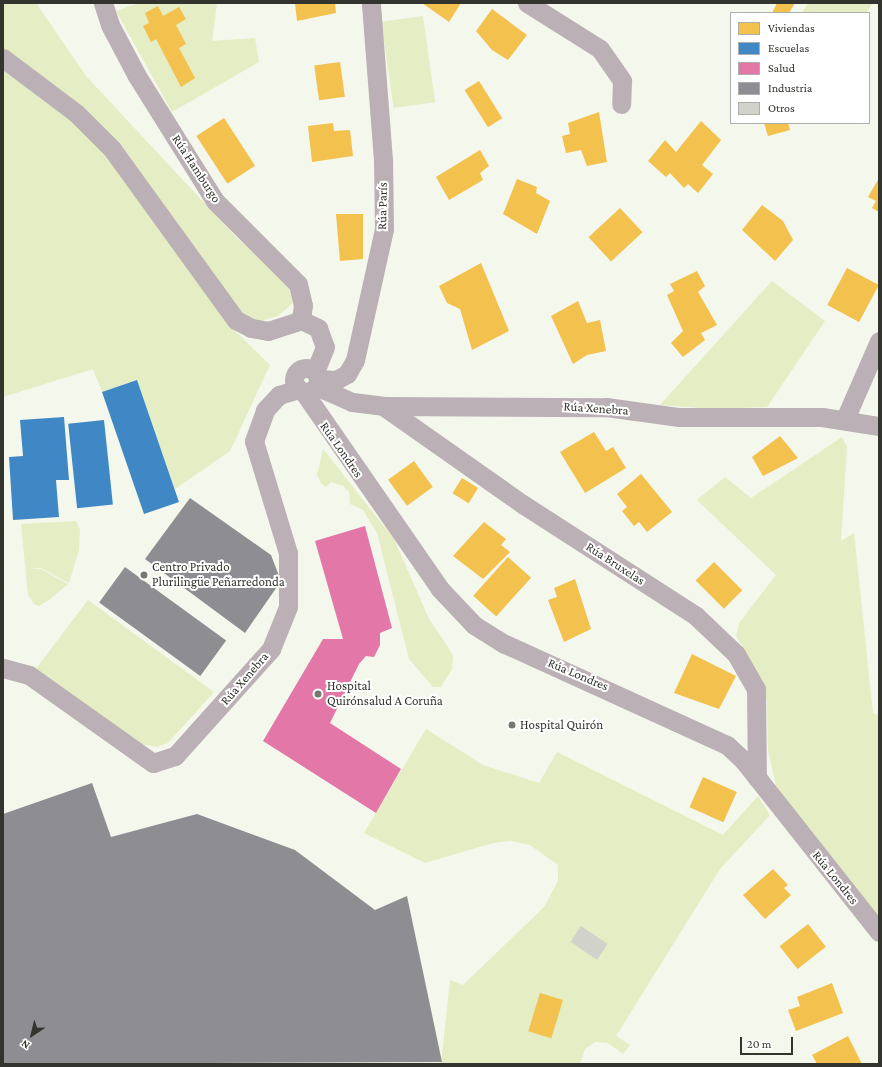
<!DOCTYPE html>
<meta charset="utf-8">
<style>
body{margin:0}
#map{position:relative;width:882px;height:1067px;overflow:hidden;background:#f4f7ec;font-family:"Crimson Pro",serif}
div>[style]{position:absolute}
.green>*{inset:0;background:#e4edc3;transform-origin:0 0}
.homes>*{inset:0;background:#f2c14e;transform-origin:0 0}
.schools>*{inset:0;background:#3f88c5;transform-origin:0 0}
.health>*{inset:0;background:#e377a8}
.industry>*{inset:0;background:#8d8d92;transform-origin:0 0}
.building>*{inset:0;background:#d1d3ca;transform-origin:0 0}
.minor>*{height:19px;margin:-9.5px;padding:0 9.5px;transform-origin:9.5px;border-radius:9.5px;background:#bab0b5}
.minor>.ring{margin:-9.5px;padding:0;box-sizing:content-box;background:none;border:19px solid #bab0b5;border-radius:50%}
.dots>*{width:11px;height:11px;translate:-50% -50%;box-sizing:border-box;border:2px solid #fff;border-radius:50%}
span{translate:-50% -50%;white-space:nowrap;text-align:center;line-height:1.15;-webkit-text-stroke:4px #fff;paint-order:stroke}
.street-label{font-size:13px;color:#32342d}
.poi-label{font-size:13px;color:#32342d}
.left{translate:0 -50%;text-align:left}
.frame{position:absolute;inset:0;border:4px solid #32342d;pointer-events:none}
.legend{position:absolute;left:730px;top:12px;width:140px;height:112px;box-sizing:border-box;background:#fff;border:1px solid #adaeab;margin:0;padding:5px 7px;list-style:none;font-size:12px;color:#32342d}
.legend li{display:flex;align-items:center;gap:8px;height:20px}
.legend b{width:20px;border:1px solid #adaeab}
.north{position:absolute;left:12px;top:1015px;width:40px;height:40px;-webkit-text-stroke:3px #fff;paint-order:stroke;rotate:215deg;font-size:11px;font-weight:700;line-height:16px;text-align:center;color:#32342d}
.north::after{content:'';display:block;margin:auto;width:14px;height:18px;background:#32342d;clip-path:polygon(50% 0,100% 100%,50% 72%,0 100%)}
.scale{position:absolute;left:740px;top:1037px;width:53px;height:18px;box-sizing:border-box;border:2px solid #32342d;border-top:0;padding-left:5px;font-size:12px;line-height:14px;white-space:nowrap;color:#32342d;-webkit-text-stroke:3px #fff;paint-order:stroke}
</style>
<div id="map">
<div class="green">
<i style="clip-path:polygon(3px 3px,36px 3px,86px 76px,236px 237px,288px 284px,293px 303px,278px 316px,233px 329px,270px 365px,230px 451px,175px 489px,137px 380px,102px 392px,93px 369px,3px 397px)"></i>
<i style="clip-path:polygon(139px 3px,217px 3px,212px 41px,255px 38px,259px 62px,172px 112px,116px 11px)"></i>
<i style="clip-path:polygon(808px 3px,873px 3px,866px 13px,802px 13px)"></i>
<i style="left:423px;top:16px;width:87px;height:42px;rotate:82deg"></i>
<i style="clip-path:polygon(772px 281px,825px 321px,767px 407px,715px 409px,660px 405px)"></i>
<i style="clip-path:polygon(842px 437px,847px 447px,841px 541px,854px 533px,873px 713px,879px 715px,879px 917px,816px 844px,776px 785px,768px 750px,767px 701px,755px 668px,736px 636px,739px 623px,776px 575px,697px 500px,725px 477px,751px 498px)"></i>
<i style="clip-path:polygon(323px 449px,394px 539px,429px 619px,446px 644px,453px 656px,452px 669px,441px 687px,433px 687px,409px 659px,377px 533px,363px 510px,350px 504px,349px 492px,343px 486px,331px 482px,326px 487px,321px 483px,317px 475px)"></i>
<i style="clip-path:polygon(76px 521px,80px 530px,79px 550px,69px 583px,41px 568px,29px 568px,41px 569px,68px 584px,49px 600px,39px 606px,34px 604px,28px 595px,21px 524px)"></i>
<i style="clip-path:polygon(88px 600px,214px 692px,168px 743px,157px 747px,141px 744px,35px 670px)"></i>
<i style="clip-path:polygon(426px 729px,483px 765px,539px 783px,557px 752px,723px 835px,758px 796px,770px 815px,720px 869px,616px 1036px,630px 1045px,623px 1054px,608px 1043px,595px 1042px,585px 1049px,580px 1064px,441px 1064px,450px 980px,463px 985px,544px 907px,558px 881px,558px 865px,530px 845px,511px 841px,493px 843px,425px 863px,364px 833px)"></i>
</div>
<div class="homes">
<i style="clip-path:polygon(295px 3px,335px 3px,336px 13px,297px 21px)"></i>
<i style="clip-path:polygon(422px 3px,461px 3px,449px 22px)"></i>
<i style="clip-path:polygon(777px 3px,795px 3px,789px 13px,772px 13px)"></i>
<i style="clip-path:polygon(158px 6px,163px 16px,179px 7px,186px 19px,176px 25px,186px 44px,179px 48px,195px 78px,181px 87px,156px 39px,151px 42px,143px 26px,149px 23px,145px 13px)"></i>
<i style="clip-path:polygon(492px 9px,527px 35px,508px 60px,492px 50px,476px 31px)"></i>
<i style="left:340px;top:62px;width:35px;height:26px;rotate:82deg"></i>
<i style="left:479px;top:81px;width:44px;height:17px;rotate:58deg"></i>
<i style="clip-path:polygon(599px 112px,607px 162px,587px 166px,581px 150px,566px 153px,562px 136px,570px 134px,568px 123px)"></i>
<i style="left:224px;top:118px;width:57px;height:33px;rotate:57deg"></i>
<i style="clip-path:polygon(701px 121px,721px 140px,702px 165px,713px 174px,698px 193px,688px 184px,684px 188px,670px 173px,666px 177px,648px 161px,665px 140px,676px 152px)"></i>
<i style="clip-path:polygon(333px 123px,334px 131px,350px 130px,353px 156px,312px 162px,308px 126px)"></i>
<i style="clip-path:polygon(764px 123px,788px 123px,790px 130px,768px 136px)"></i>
<i style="clip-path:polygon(480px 150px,489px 166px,480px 173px,483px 180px,449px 200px,436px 177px)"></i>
<i style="clip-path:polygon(879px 178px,879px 212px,872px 208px,876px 201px,868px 197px)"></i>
<i style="clip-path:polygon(517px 179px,537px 187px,536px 193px,550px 201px,537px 234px,503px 214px)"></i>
<i style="clip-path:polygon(762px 205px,783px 221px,793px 240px,775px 261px,742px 230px)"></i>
<i style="left:620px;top:208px;width:33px;height:43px;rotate:47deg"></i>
<i style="clip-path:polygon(336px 214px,363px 214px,363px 259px,340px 261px)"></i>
<i style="clip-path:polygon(481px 263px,509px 331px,472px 350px,460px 309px,447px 303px,439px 286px)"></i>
<i style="left:847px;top:268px;width:36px;height:42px;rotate:28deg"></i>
<i style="clip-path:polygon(697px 271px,705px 286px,698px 292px,717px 325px,701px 333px,705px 340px,683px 357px,671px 343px,683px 331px,667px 295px,674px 291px,670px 284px)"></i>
<i style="clip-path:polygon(578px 301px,587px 323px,600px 320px,606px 351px,587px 355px,573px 364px,551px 316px)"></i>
<i style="clip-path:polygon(594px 432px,606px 451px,613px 447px,626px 468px,585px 493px,560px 452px)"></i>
<i style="clip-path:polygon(780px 436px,798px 458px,763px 476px,752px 457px)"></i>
<i style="left:414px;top:461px;width:32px;height:32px;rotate:54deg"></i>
<i style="clip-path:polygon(641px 474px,672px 512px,647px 532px,639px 522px,634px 526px,622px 511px,627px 507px,617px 494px)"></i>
<i style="left:462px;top:478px;width:19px;height:18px;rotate:32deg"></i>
<i style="clip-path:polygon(484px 522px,506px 539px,501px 545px,510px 552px,483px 579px,453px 556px)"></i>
<i style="left:508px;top:557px;width:31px;height:52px;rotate:42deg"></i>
<i style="left:714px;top:562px;width:40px;height:26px;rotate:45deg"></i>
<i style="clip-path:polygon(575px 579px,591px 629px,564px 642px,548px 600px,557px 597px,554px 588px)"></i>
<i style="clip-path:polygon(692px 654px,736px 676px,719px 709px,674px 693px)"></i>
<i style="left:703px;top:777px;width:37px;height:33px;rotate:24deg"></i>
<i style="clip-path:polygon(773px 869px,788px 885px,784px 888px,791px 895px,765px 919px,743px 895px)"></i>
<i style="left:808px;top:924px;width:29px;height:36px;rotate:52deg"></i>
<i style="clip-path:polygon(832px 983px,843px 1013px,796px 1031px,788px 1010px,800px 1006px,797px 997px)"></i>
<i style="left:540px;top:993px;width:24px;height:40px;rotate:17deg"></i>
<i style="clip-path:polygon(848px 1036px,862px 1064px,817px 1064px,812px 1055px)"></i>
</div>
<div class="schools">
<i style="left:137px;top:380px;width:129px;height:37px;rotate:71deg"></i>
<i style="clip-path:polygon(64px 417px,69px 480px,56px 480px,59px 517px,13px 520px,9px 457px,23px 456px,20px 420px)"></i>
<i style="left:104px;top:420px;width:85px;height:36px;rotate:84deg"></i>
</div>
<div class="health">
<i style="clip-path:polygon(365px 526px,392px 628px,380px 633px,380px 645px,374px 657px,366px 656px,359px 664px,330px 723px,401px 769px,376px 813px,263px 741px,323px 639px,343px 639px,315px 541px)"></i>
</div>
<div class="industry">
<i style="clip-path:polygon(190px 498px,271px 555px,281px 581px,245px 633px,145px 559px)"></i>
<i style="left:125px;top:567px;width:125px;height:44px;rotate:36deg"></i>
<i style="clip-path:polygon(92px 783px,111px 837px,197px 814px,295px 850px,375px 910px,407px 896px,442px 1062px,3px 1064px,3px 814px)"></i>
</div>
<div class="building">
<i style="left:581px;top:926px;width:32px;height:19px;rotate:34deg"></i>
</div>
<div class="minor">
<i style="left:103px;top:3px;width:23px;rotate:72deg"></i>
<i style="left:110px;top:25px;width:58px;rotate:62.1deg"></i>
<i style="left:137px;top:76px;width:147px;rotate:58deg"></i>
<i style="left:215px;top:201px;width:117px;rotate:45deg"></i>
<i style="left:298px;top:284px;width:22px;rotate:77deg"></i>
<i style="left:303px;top:305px;width:15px;rotate:98deg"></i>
<i style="left:527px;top:3px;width:86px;rotate:32.2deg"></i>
<i style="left:600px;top:49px;width:39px;rotate:55deg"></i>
<i style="left:622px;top:81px;width:23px;rotate:92deg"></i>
<i style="left:3px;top:58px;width:91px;rotate:37deg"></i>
<i style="left:76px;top:113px;width:51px;rotate:45deg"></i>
<i style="left:112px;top:149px;width:211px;rotate:54.1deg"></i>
<i style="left:236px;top:320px;width:17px;rotate:28deg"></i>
<i style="left:251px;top:328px;width:17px;rotate:10deg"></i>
<i style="left:268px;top:331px;width:35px;rotate:-18deg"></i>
<i style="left:301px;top:320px;width:19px;rotate:25deg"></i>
<i style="left:318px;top:328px;width:20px;rotate:70deg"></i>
<i style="left:325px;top:347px;width:27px;rotate:112deg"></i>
<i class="ring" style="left:294px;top:368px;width:5px;height:5px"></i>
<i style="left:318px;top:379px;width:18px;rotate:3deg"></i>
<i style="left:336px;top:380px;width:13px;rotate:-29deg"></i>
<i style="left:347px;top:374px;width:16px;rotate:-60deg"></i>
<i style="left:355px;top:360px;width:134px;rotate:-77.5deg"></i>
<i style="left:384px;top:229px;width:69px;rotate:-90.8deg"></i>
<i style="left:383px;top:160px;width:157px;rotate:-94.4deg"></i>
<i style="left:316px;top:386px;width:39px;rotate:24deg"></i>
<i style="left:352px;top:402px;width:31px;rotate:7deg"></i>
<i style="left:383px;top:406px;width:223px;rotate:0.3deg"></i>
<i style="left:606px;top:407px;width:74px;rotate:7.8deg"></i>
<i style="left:679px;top:417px;width:143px"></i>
<i style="left:822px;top:417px;width:58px;rotate:9deg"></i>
<i style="left:303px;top:391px;width:241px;rotate:55.3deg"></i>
<i style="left:440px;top:589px;width:50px;rotate:46.6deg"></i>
<i style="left:474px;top:625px;width:36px;rotate:32deg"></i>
<i style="left:505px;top:644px;width:244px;rotate:24.5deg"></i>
<i style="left:727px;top:745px;width:23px;rotate:43deg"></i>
<i style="left:744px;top:761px;width:218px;rotate:51.7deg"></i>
<i style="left:383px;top:406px;width:172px;rotate:35.1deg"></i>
<i style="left:524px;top:505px;width:205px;rotate:32.8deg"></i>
<i style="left:696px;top:616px;width:55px;rotate:43.5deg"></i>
<i style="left:736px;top:654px;width:40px;rotate:60.3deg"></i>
<i style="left:756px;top:689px;width:89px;rotate:89.4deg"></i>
<i style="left:845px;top:419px;width:85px;rotate:-66.4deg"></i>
<i style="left:3px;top:668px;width:27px;rotate:15deg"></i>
<i style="left:29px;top:675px;width:152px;rotate:35.4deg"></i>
<i style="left:153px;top:763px;width:23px;rotate:-18deg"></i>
<i style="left:175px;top:756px;width:144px;rotate:-48.1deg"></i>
<i style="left:271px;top:649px;width:45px;rotate:-68deg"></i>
<i style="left:288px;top:607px;width:54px;rotate:-90deg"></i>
<i style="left:288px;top:553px;width:117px;rotate:-106.9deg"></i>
<i style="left:254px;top:441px;width:33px;rotate:-70deg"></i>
<i style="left:265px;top:410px;width:21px;rotate:-47deg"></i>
<i style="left:279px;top:395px;width:21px;rotate:-17deg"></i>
</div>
<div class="dots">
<i style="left:144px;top:575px;background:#767870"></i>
<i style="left:318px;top:694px;background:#767870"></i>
<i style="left:512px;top:725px;background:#767870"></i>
</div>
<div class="street-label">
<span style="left:196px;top:169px;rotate:57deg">Rúa Hamburgo</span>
<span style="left:383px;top:206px;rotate:-89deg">Rúa París</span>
<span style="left:596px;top:409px;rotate:4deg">Rúa Xenebra</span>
<span style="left:341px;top:450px;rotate:55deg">Rúa Londres</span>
<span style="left:615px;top:564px;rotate:33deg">Rúa Bruxelas</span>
<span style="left:578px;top:675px;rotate:23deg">Rúa Londres</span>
<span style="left:245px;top:679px;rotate:-49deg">Rúa Xenebra</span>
<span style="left:835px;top:878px;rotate:51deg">Rúa Londres</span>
</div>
<div class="poi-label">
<span class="left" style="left:152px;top:575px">Centro Privado<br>Plurilingüe Peñarredonda</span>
<span class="left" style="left:327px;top:694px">Hospital<br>Quirónsalud A Coruña</span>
<span class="left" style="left:520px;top:725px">Hospital Quirón</span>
</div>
<div class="frame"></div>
<ul class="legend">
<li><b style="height:11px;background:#f2c14e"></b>Viviendas</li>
<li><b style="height:11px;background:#3f88c5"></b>Escuelas</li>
<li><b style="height:11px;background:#e377a8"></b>Salud</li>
<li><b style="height:11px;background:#8d8d92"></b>Industria</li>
<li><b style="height:11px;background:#d1d3ca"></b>Otros</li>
</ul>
<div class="north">N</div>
<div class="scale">20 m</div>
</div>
